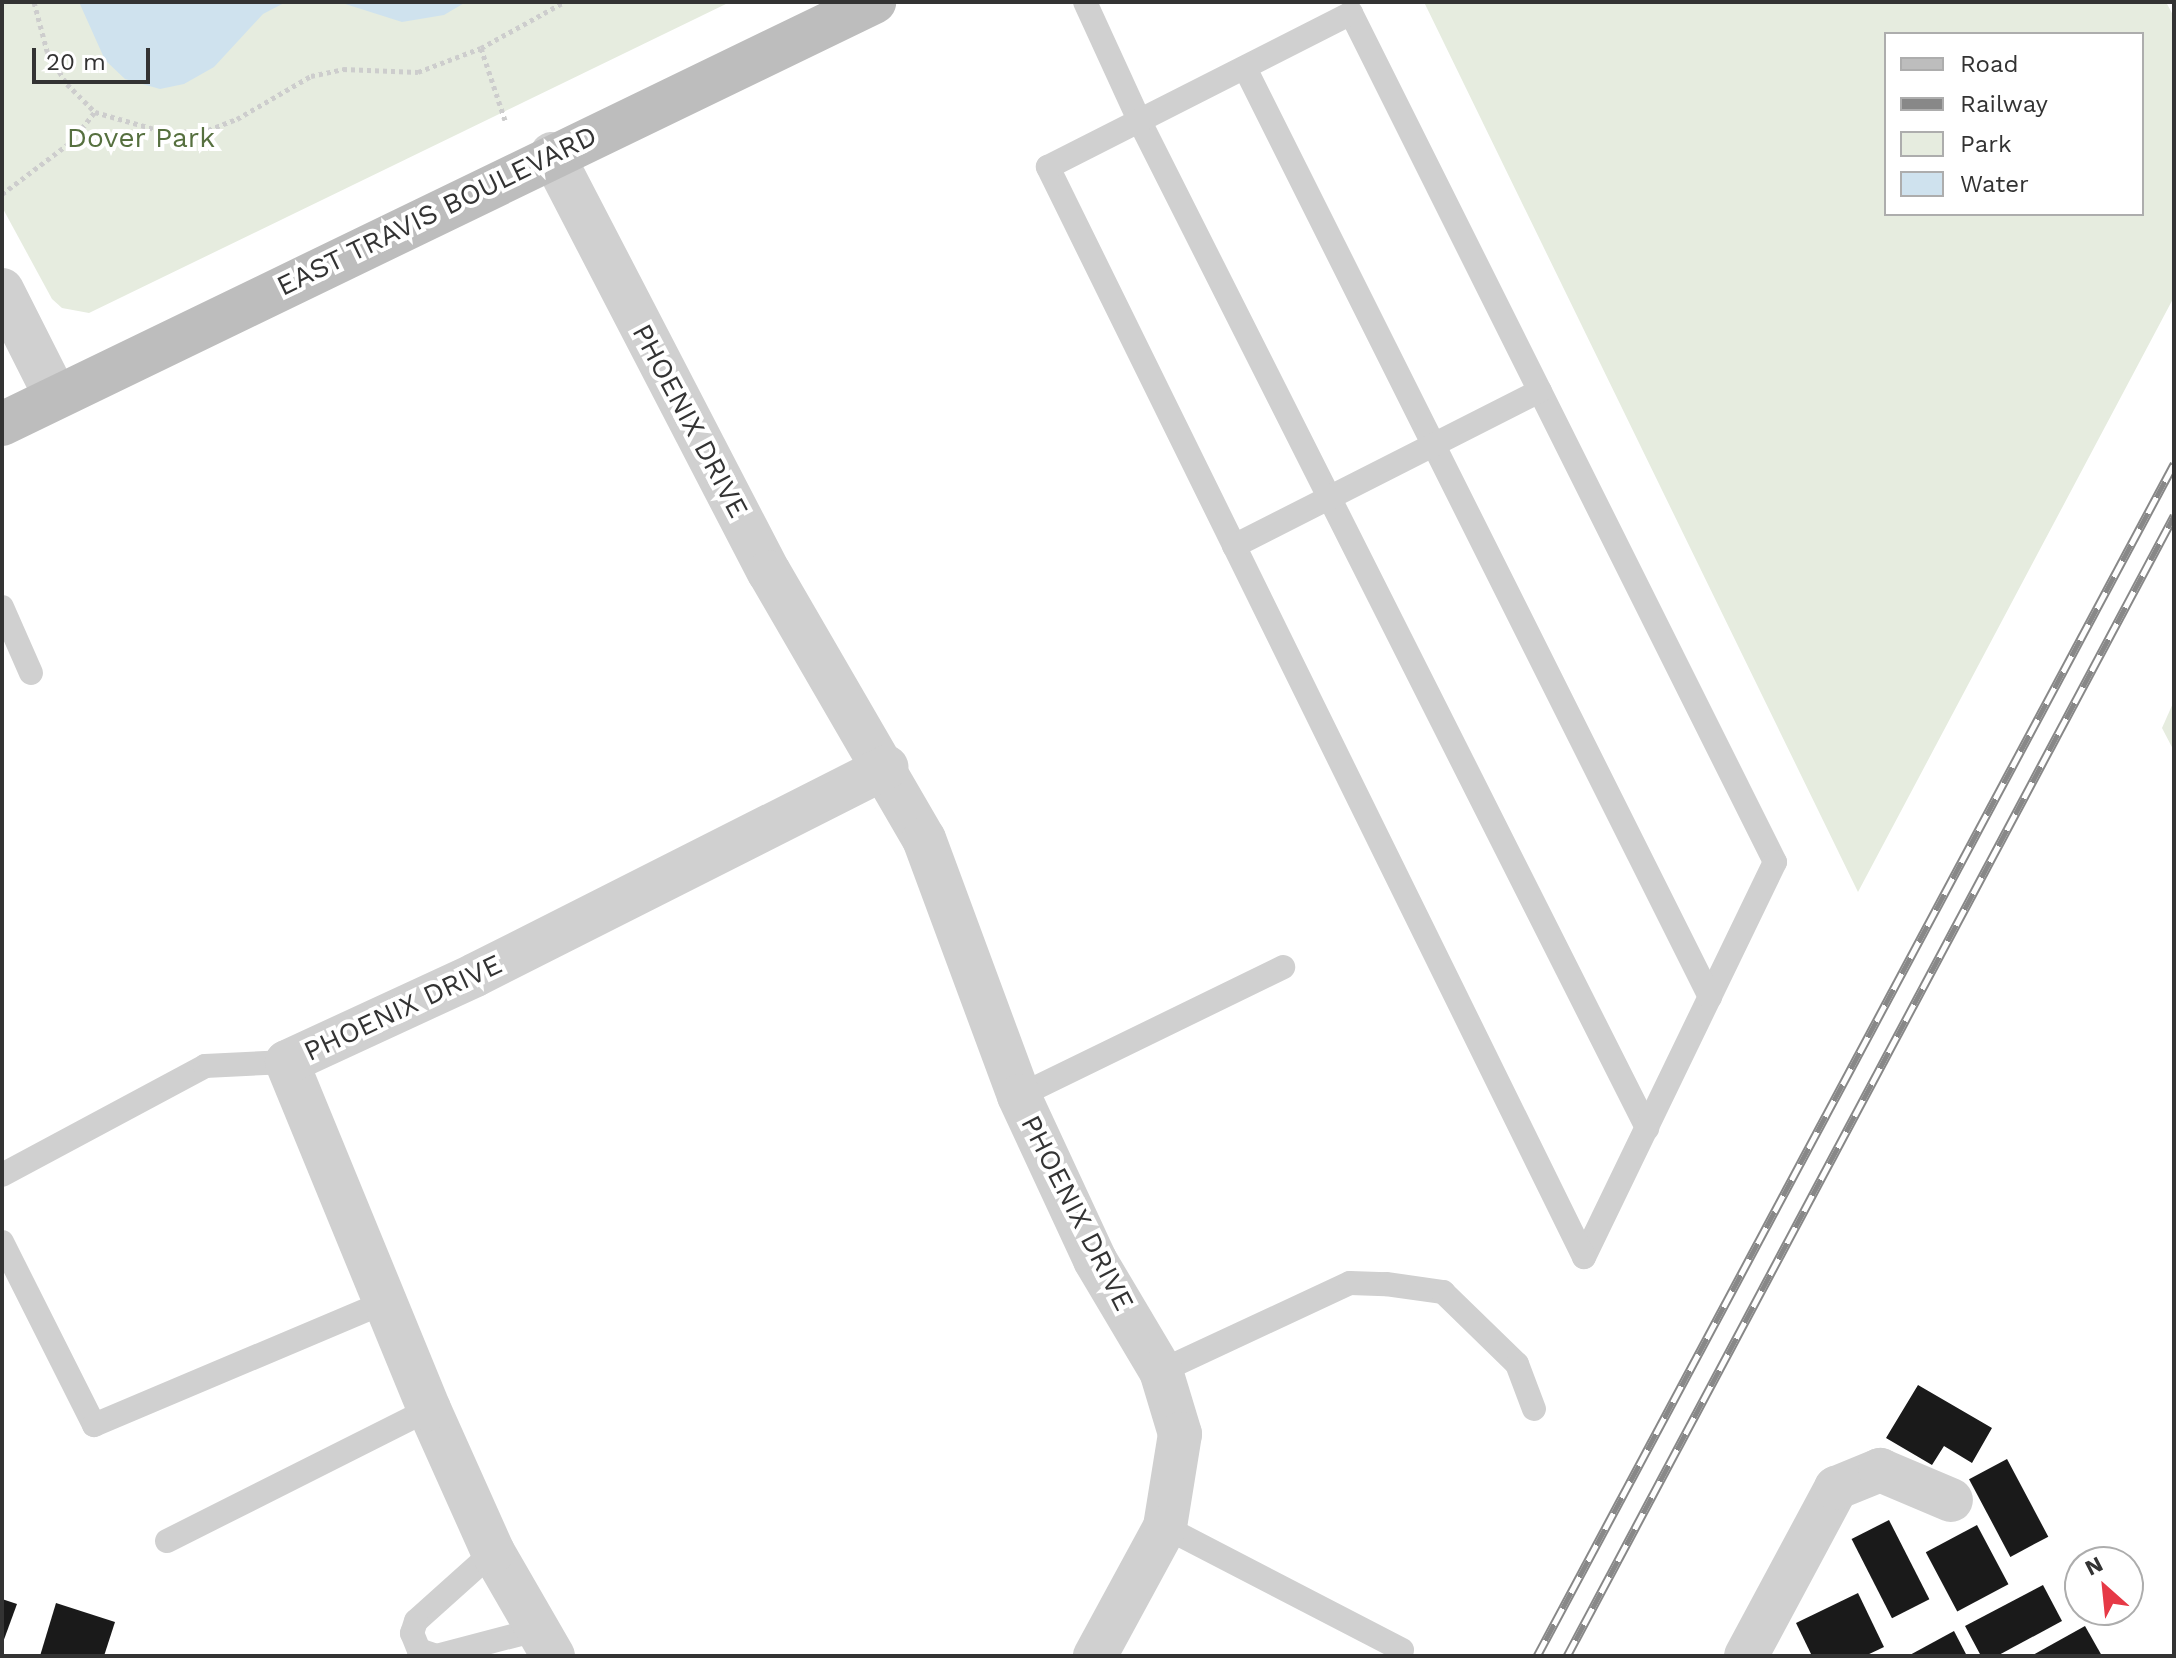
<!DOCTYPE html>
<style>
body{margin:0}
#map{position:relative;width:2176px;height:1658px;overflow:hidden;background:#fff;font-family:"Work Sans",sans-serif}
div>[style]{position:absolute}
.green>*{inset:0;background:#e6ecdf}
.water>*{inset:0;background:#cfe2ee}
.building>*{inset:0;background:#1a1a1a;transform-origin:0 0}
.path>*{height:5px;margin-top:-2.5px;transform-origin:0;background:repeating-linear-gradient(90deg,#cdcdcd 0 4px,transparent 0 8px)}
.service>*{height:24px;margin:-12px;padding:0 12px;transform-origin:12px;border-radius:12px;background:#d0d0d0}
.minor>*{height:44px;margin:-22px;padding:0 22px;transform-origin:22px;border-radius:22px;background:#d0d0d0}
.secondary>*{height:44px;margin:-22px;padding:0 22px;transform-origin:22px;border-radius:22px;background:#bdbdbd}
.rail>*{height:9px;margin-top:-4.5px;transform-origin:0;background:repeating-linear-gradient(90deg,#fff 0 18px,#888 0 36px);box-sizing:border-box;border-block:2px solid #888}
span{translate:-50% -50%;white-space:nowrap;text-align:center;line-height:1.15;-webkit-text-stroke:8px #fff;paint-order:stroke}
.park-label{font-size:28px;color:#56703f}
.street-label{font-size:28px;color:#333}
.frame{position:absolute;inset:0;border:4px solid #333;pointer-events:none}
.legend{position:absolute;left:1884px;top:32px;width:260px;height:184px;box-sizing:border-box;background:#fff;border:2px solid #adadad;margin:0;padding:10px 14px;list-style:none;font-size:24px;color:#333}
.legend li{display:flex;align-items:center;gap:16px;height:40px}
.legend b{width:40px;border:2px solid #adadad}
.north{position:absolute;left:2064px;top:1546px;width:80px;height:80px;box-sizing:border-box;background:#fff;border:2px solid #adadad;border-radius:50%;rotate:333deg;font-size:22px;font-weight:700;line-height:32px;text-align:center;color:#333}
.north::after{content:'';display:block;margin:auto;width:28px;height:36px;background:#e63946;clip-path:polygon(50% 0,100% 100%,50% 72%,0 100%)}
.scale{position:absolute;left:32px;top:48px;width:118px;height:36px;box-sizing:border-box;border:4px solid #333;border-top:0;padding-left:10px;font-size:24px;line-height:28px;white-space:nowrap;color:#333;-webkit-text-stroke:6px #fff;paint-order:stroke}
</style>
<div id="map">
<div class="green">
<i style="clip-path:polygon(2px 2px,730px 2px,89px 313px,62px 308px,52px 299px,2px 207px)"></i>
<i style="clip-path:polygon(evenodd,1424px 2px,2166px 2px,2174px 17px,2174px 297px,1858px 892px,1424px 2px,1886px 34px,2142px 34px,2142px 214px,1886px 214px,1886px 34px)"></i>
<i style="clip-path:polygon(2174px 701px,2174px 751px,2162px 728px)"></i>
</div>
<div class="water">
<i style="clip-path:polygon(79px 2px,286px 2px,263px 14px,214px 67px,184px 84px,160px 89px,125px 79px,105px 60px)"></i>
<i style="clip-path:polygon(339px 2px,466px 2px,444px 15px,402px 22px)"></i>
</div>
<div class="building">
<i style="clip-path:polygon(1918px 1385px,1992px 1428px,1972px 1463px,1944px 1446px,1932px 1465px,1886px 1438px)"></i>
<i style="left:2007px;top:1459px;width:88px;height:43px;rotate:62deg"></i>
<i style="left:1889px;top:1520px;width:89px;height:42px;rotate:63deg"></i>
<i style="left:1977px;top:1525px;width:67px;height:58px;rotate:62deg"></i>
<i style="clip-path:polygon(2043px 1585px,2062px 1621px,1997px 1656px,1981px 1656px,1965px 1626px)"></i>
<i style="clip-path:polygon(1858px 1593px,1884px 1647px,1865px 1656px,1812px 1656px,1796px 1623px)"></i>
<i style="clip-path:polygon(2px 1599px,17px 1604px,2px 1645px)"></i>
<i style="clip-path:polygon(56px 1603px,115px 1622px,104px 1656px,40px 1656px)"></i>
<i style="clip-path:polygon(2085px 1626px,2102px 1656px,2031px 1656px)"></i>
<i style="clip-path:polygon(1954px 1631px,1967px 1656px,1908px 1656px)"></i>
</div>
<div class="path">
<i style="left:34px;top:2px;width:51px;rotate:75.1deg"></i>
<i style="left:47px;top:51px;width:39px;rotate:59deg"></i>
<i style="left:67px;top:84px;width:40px;rotate:45deg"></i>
<i style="left:95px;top:112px;width:76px;rotate:16deg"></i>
<i style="left:168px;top:133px;width:40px;rotate:-4.3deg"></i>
<i style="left:208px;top:130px;width:31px;rotate:-21deg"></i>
<i style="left:237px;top:119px;width:86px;rotate:-30.2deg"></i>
<i style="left:311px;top:76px;width:33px;rotate:-12deg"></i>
<i style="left:343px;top:69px;width:75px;rotate:2.3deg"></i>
<i style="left:418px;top:72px;width:67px;rotate:-20.9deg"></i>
<i style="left:481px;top:48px;width:95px;rotate:-29deg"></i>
<i style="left:481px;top:48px;width:76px;rotate:71.6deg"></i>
<i style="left:2px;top:194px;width:88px;rotate:-37.1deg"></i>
<i style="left:72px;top:141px;width:37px;rotate:-52deg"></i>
</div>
<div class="service">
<i style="left:1085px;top:2px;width:132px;rotate:65.4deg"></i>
<i style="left:1140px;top:122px;width:1127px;rotate:63.25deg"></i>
<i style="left:1351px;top:13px;width:949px;rotate:63.46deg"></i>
<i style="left:1775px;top:862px;width:439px;rotate:115.8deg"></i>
<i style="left:1584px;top:1257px;width:1215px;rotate:-116.19deg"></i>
<i style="left:1048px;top:167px;width:340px;rotate:-26.9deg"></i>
<i style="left:1245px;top:68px;width:1039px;rotate:63.41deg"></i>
<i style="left:1234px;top:546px;width:343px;rotate:-26.9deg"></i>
<i style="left:2px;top:607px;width:72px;rotate:66.3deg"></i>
<i style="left:1019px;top:1096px;width:294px;rotate:-26deg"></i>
<i style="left:2px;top:1175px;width:230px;rotate:-28.2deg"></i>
<i style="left:205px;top:1066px;width:82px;rotate:-2.8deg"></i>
<i style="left:2px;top:1242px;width:205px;rotate:63.3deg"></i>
<i style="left:94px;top:1425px;width:318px;rotate:-22.9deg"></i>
<i style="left:1161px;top:1371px;width:208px;rotate:-25deg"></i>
<i style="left:1350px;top:1283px;width:36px;rotate:2deg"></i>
<i style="left:1386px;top:1284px;width:58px;rotate:8deg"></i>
<i style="left:1443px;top:1292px;width:103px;rotate:44.2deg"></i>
<i style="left:1517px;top:1364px;width:48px;rotate:69.3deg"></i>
<i style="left:1165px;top:1527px;width:267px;rotate:27.4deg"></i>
<i style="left:167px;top:1541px;width:293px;rotate:-26.7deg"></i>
<i style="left:493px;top:1552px;width:103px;rotate:138.1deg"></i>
<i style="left:416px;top:1621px;width:13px;rotate:108deg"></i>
<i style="left:412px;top:1633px;width:18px;rotate:68deg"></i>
<i style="left:419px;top:1650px;width:18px;rotate:19deg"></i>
<i style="left:436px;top:1656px;width:103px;rotate:-14.6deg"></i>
</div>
<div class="minor">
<i style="left:552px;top:154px;width:471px;rotate:62.6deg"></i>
<i style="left:769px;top:572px;width:309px;rotate:59.9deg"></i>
<i style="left:924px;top:839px;width:274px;rotate:69.7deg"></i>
<i style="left:1019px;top:1096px;width:181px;rotate:65.1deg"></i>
<i style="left:1095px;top:1260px;width:129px;rotate:59.3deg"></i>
<i style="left:1161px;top:1371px;width:66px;rotate:73.2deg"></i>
<i style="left:1180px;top:1434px;width:94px;rotate:99.2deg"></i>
<i style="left:1165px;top:1527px;width:147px;rotate:118.5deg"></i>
<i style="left:2px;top:290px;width:120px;rotate:63.2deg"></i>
<i style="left:553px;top:1656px;width:120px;rotate:-120deg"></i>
<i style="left:493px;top:1552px;width:157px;rotate:-114.1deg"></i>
<i style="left:429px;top:1409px;width:375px;rotate:-112.3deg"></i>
<i style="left:287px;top:1062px;width:207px;rotate:-24.8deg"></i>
<i style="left:475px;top:975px;width:461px;rotate:-26.8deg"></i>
<i style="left:1746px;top:1656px;width:191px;rotate:-61.8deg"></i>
<i style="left:1836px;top:1488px;width:48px;rotate:-22.2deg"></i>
<i style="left:1880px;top:1470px;width:77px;rotate:22.9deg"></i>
</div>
<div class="secondary">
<i style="left:2px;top:424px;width:969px;rotate:-25.82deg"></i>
</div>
<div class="rail">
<i style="left:1537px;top:1656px;width:1352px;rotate:-61.88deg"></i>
<i style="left:1567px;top:1656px;width:1292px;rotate:-61.97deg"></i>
</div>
<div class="park-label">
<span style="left:141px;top:138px">Dover Park</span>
</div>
<div class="street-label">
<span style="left:437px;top:211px;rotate:-26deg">EAST TRAVIS BOULEVARD</span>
<span style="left:690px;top:421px;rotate:62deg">PHOENIX DRIVE</span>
<span style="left:403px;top:1008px;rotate:-25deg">PHOENIX DRIVE</span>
<span style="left:1077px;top:1213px;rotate:63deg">PHOENIX DRIVE</span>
</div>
<div class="frame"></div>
<ul class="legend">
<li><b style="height:10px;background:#bdbdbd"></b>Road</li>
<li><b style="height:10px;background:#888"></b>Railway</li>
<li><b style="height:22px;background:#e6ecdf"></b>Park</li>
<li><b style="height:22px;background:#cfe2ee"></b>Water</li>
</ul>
<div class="north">N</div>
<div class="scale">20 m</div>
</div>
